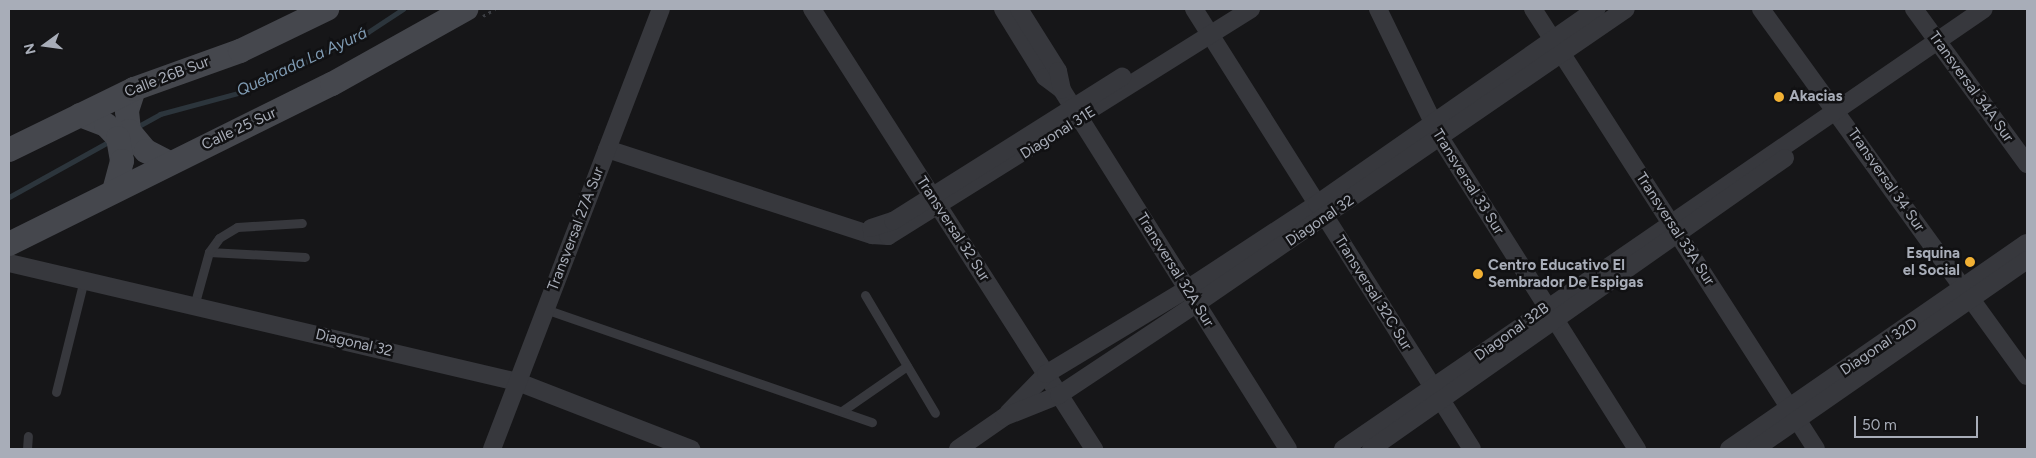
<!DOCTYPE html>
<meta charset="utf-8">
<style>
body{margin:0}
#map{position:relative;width:2036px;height:458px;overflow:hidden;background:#161618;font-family:Figtree,sans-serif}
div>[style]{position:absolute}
.stream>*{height:5px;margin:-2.5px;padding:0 2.5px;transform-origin:2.5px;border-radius:2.5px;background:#2c353c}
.path>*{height:3px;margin-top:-1.5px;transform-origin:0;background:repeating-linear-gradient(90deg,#3d3f44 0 2.5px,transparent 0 6.5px)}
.lane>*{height:9px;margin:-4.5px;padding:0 4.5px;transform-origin:4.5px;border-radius:4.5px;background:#37383d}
.street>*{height:18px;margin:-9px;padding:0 9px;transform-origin:9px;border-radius:9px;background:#37383d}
.secondary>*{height:24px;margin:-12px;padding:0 12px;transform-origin:12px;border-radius:12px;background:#45474d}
.dots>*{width:14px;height:14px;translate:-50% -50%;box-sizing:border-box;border:2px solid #111113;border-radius:50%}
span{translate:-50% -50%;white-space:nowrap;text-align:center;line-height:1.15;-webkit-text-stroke:5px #111113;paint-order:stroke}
.street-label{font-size:15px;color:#a8adb8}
.poi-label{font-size:15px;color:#a8adb8;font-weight:700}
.left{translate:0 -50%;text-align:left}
.right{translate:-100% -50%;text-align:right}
.water-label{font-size:16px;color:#7f9bb3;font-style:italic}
.frame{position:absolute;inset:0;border:10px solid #a8adb8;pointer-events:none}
.north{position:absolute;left:20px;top:20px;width:50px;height:50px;-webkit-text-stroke:4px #111113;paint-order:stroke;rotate:256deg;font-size:14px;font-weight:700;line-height:20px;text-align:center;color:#a8adb8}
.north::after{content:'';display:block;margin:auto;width:18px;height:22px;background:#a8adb8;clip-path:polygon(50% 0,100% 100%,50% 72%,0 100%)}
.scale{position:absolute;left:1854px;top:416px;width:124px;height:22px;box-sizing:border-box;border:2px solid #a8adb8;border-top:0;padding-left:6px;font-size:15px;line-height:18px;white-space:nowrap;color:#a8adb8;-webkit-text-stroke:4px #111113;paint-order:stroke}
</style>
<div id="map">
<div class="stream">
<i style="left:135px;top:128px;width:29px;rotate:-29deg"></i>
<i style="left:160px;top:114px;width:88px;rotate:-15.1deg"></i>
<i style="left:245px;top:91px;width:136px;rotate:-25.6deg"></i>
<i style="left:368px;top:32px;width:42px;rotate:-33.3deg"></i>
<i style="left:9px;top:197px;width:118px;rotate:-29deg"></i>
</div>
<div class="path">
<i style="left:483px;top:16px;width:14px;rotate:-30deg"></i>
</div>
<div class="lane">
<i style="left:209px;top:252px;width:96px;rotate:3deg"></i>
<i style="left:865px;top:295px;width:137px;rotate:59.3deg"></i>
<i style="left:194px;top:306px;width:56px;rotate:-74.5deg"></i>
<i style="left:209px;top:252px;width:17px;rotate:-54deg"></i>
<i style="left:219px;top:238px;width:21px;rotate:-31deg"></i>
<i style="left:237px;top:227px;width:65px;rotate:-3.5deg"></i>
<i style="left:545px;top:309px;width:346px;rotate:19.1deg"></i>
<i style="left:56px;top:392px;width:115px;rotate:-76deg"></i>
<i style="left:842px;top:411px;width:79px;rotate:-34.7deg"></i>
<i style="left:27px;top:449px;width:13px;rotate:-86deg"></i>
</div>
<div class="street">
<i style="left:812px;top:9px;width:523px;rotate:57.34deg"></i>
<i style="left:1003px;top:9px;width:80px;rotate:58.3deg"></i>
<i style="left:1045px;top:77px;width:21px;rotate:37deg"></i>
<i style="left:1062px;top:90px;width:424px;rotate:57.8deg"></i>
<i style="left:1019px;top:9px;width:73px;rotate:57.8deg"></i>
<i style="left:1058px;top:71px;width:19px;rotate:78deg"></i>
<i style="left:1194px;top:9px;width:520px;rotate:57.71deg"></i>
<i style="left:1378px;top:9px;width:144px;rotate:64.1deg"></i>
<i style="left:1441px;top:139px;width:367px;rotate:57.7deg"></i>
<i style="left:1533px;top:9px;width:523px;rotate:57.25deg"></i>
<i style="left:1761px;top:9px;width:453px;rotate:54.1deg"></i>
<i style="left:1914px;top:9px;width:192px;rotate:53.9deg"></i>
<i style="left:607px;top:149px;width:279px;rotate:18deg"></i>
<i style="left:872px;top:235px;width:16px;rotate:4deg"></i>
<i style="left:888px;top:236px;width:428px;rotate:-32deg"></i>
<i style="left:871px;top:228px;width:23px;rotate:-18deg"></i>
<i style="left:893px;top:221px;width:271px;rotate:-32.2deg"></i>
<i style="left:9px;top:263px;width:523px;rotate:13.16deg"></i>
<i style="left:518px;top:382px;width:186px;rotate:21.2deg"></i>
<i style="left:1008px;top:413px;width:54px;rotate:-45.7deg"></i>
<i style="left:1046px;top:374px;width:165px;rotate:-31.1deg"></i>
<i style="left:1187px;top:289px;width:155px;rotate:-33.2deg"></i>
<i style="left:1317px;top:204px;width:341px;rotate:-34.9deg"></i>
<i style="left:492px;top:449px;width:471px;rotate:-69deg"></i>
<i style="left:958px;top:449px;width:56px;rotate:-34.8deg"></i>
<i style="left:1004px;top:417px;width:59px;rotate:-21.8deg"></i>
<i style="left:1059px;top:395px;width:164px;rotate:-33.6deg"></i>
<i style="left:1196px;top:304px;width:521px;rotate:-34.45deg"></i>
<i style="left:1343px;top:449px;width:777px;rotate:-34.47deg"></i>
<i style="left:1371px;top:449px;width:506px;rotate:-35.1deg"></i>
<i style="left:1729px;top:449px;width:362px;rotate:-34.7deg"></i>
<i style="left:1755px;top:449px;width:331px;rotate:-34.8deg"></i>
</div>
<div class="secondary">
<i style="left:134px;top:89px;width:23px;rotate:108deg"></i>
<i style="left:127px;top:111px;width:20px;rotate:84deg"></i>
<i style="left:129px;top:131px;width:26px;rotate:50deg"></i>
<i style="left:146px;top:151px;width:25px;rotate:27deg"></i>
<i style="left:80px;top:115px;width:28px;rotate:21deg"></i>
<i style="left:106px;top:125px;width:18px;rotate:47deg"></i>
<i style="left:118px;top:138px;width:23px;rotate:80deg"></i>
<i style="left:122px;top:161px;width:28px;rotate:105deg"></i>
<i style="left:9px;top:150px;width:139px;rotate:-26deg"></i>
<i style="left:134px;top:89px;width:113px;rotate:-19.7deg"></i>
<i style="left:240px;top:51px;width:97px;rotate:-25.8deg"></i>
<i style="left:9px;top:244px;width:360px;rotate:-26.4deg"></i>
<i style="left:332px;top:84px;width:154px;rotate:-29.2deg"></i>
</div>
<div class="dots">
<i style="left:1779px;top:97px;background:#f2b134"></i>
<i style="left:1970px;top:262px;background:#f2b134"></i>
<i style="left:1478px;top:274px;background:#f2b134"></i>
</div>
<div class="street-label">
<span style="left:167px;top:77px;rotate:-21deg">Calle 26B Sur</span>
<span style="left:1971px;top:87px;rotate:54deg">Transversal 34A Sur</span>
<span style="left:239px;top:129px;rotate:-25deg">Calle 25 Sur</span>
<span style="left:1058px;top:133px;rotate:-32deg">Diagonal 31E</span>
<span style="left:1886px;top:180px;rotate:55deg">Transversal 34 Sur</span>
<span style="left:1468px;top:182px;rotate:58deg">Transversal 33 Sur</span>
<span style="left:1320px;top:221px;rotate:-34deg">Diagonal 32</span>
<span style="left:576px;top:229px;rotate:-69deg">Transversal 27A Sur</span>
<span style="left:953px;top:229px;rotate:57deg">Transversal 32 Sur</span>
<span style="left:1675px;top:229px;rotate:57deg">Transversal 33A Sur</span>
<span style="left:1175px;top:270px;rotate:58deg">Transversal 32A Sur</span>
<span style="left:1373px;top:293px;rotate:58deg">Transversal 32C Sur</span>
<span style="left:1512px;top:332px;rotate:-36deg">Diagonal 32B</span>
<span style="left:354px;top:343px;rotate:13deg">Diagonal 32</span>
<span style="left:1879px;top:347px;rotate:-34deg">Diagonal 32D</span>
</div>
<div class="poi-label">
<span class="left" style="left:1789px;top:97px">Akacias</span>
<span class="right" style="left:1960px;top:262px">Esquina<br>el Social</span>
<span class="left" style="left:1488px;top:274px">Centro Educativo El<br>Sembrador De Espigas</span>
</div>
<div class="water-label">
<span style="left:302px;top:62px;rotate:-25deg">Quebrada La Ayurá</span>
</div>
<div class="frame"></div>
<div class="north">N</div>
<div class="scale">50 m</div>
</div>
